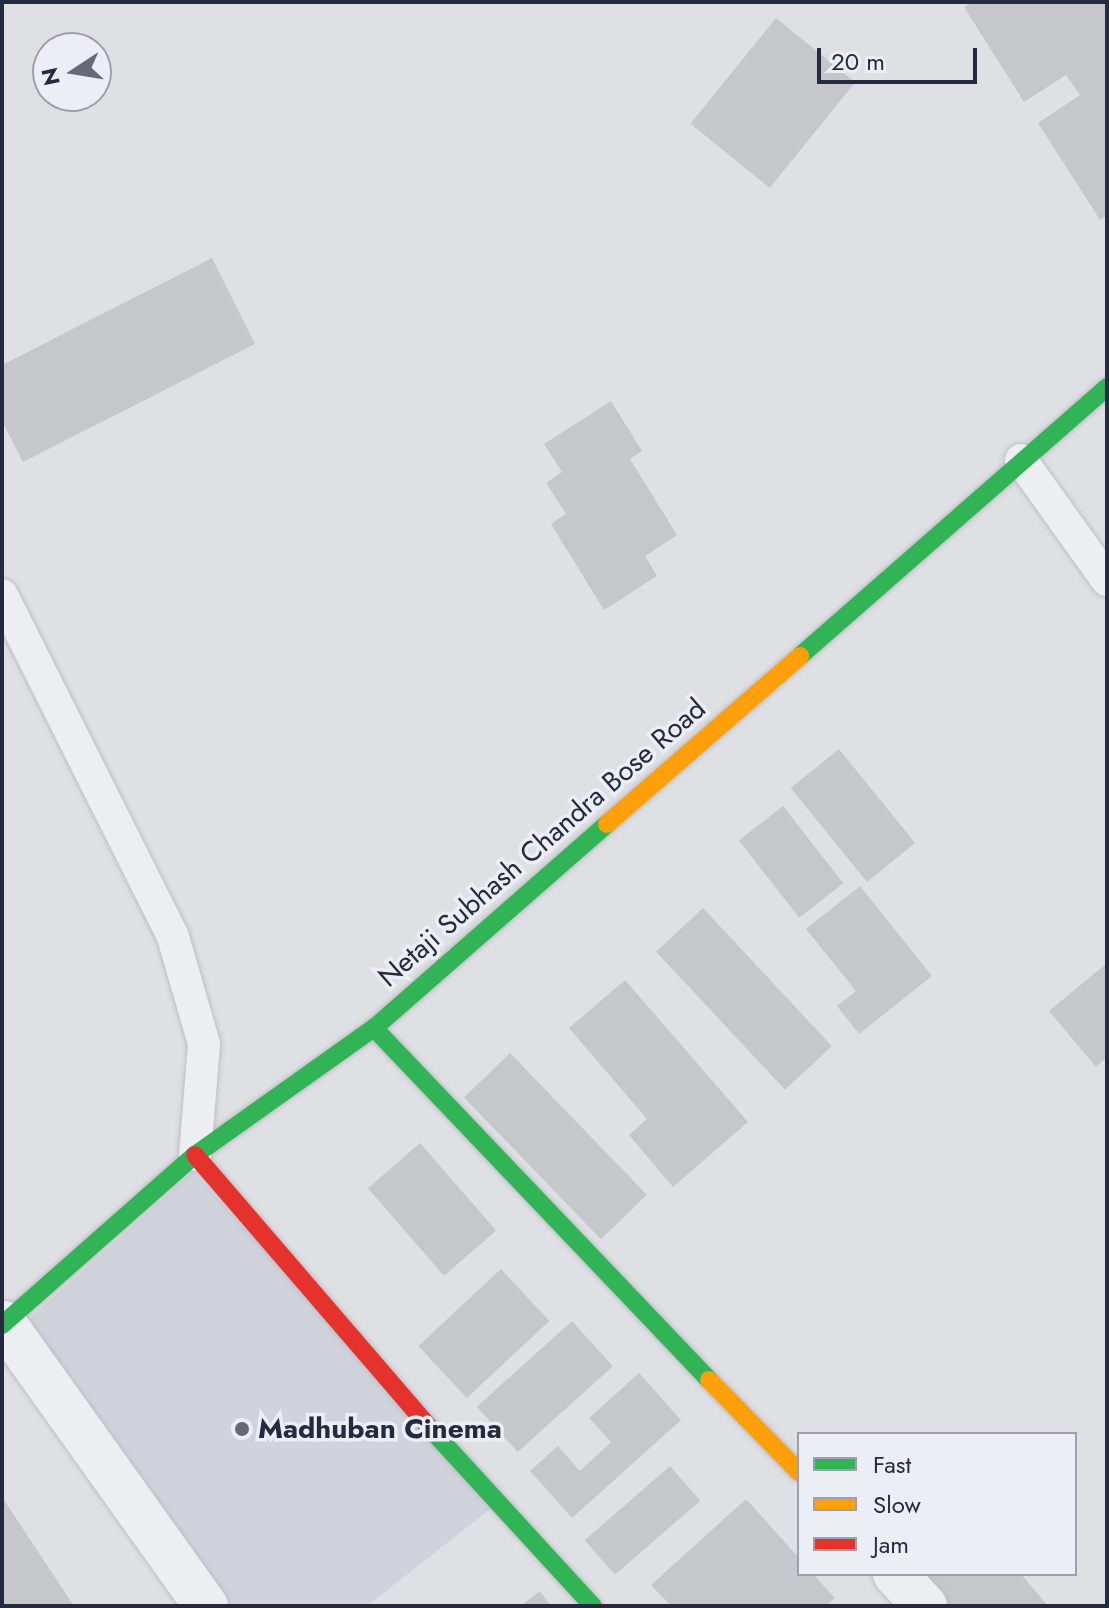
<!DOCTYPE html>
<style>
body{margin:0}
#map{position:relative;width:1109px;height:1608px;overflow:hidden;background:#dfe0e4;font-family:Jost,sans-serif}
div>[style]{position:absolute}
.built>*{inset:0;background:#d0d3db}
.building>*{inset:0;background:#c5c7cb;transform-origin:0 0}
.roads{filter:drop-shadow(0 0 2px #bdbec2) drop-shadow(0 0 2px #bdbec2)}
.lane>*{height:32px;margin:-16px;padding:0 16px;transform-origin:16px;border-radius:16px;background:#edeef1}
.street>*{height:44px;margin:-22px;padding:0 22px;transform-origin:22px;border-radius:22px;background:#edeef1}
.fast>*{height:18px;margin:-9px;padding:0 9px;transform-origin:9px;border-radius:9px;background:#30b455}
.slow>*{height:18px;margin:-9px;padding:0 9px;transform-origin:9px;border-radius:9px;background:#ff9f0a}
.jam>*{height:18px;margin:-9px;padding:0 9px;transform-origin:9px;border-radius:9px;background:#e5322d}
.dots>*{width:22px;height:22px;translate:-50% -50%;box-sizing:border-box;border:4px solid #ebeef5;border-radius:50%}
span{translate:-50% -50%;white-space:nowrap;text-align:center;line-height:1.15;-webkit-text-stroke:7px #ebeef5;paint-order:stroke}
.street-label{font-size:28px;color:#252b3e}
.poi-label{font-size:28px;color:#252b3e;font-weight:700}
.left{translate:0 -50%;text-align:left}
.frame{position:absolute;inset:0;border:4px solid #252b3e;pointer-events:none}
.legend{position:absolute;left:797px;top:1432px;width:280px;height:144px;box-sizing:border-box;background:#ebeef5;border:2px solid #9ca0ac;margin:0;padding:10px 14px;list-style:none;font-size:24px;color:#252b3e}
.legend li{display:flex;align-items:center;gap:16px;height:40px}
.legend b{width:40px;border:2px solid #9ca0ac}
.north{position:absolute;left:32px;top:32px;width:80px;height:80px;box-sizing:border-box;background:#ebeef5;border:2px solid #9ca0ac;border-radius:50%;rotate:258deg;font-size:22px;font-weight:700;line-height:32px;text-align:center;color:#252b3e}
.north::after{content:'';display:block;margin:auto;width:28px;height:36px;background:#666a78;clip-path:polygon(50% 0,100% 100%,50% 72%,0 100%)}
.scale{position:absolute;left:817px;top:48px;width:160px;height:36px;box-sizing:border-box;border:4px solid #252b3e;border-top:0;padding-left:10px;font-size:24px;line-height:28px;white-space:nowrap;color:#252b3e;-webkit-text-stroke:6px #ebeef5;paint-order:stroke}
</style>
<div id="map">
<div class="built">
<i style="clip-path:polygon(193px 1172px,498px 1503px,367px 1606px,225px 1606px,18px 1329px)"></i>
</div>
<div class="building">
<i style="clip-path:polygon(972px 2px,1107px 2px,1107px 215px,1100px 220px,1038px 123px,1080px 95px,1066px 75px,1024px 102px,964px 7px)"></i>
<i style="left:776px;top:18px;width:102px;height:136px;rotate:39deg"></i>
<i style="clip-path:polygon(212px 258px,255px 344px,23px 462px,2px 421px,2px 365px)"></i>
<i style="clip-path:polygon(611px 401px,642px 451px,630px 459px,677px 535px,645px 556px,657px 576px,604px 610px,551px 524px,566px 514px,546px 483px,562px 472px,544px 444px)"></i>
<i style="left:839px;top:749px;width:121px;height:62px;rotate:51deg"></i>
<i style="left:783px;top:806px;width:98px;height:56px;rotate:52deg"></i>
<i style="clip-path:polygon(860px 886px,932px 976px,859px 1034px,837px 1006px,856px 991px,806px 929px)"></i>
<i style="left:703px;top:908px;width:189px;height:64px;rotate:47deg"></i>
<i style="clip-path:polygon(1107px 963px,1107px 1057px,1096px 1067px,1049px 1011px)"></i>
<i style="clip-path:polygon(625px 980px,748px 1122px,673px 1187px,629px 1135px,647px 1119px,569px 1028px)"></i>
<i style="left:510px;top:1053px;width:197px;height:64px;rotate:46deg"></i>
<i style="left:420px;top:1143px;width:116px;height:69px;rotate:49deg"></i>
<i style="left:501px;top:1269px;width:71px;height:113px;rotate:47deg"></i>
<i style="left:572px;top:1321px;width:61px;height:128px;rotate:48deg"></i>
<i style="clip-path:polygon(639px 1373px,681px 1420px,572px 1518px,530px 1471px,558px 1446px,580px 1471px,611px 1442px,589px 1418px)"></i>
<i style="left:670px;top:1466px;width:46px;height:113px;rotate:49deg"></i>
<i style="clip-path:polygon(2px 1497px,74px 1606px,2px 1606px)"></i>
<i style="clip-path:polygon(746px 1499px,799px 1558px,799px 1574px,813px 1574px,835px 1598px,826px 1606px,671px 1606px,651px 1585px)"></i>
<i style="clip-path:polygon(932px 1574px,1021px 1574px,1048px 1606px,934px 1606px,917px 1587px)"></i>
<i style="clip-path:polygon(540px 1591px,551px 1606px,520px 1606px)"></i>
</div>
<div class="roads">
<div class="lane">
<i style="left:1021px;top:460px;width:148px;rotate:54.4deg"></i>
<i style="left:2px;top:595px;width:382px;rotate:63.4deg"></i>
<i style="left:173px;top:937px;width:111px;rotate:73.8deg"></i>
<i style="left:204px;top:1044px;width:111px;rotate:94.6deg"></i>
</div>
<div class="street">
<i style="left:4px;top:1323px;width:348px;rotate:54.5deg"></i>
<i style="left:895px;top:1574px;width:44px;rotate:46.8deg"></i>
</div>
<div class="fast">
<i style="left:800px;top:656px;width:408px;rotate:-41.2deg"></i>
<i style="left:374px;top:1028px;width:486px;rotate:46.4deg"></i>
<i style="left:2px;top:1325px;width:257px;rotate:-41.4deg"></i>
<i style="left:195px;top:1155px;width:219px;rotate:-35.4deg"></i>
<i style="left:374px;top:1028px;width:310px;rotate:-41.2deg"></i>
<i style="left:426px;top:1424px;width:247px;rotate:47.5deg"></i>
</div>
<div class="slow">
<i style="left:607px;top:824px;width:256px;rotate:-41deg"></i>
<i style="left:709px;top:1380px;width:129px;rotate:45.6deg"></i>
</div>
<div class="jam">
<i style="left:195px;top:1155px;width:355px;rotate:49.3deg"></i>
</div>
</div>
<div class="dots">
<i style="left:242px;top:1429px;background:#666a78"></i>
</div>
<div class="street-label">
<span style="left:542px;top:843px;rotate:-41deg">Netaji Subhash Chandra Bose Road</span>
</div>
<div class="poi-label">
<span class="left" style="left:258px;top:1429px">Madhuban Cinema</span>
</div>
<div class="frame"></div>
<ul class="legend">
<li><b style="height:10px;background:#30b455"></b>Fast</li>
<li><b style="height:10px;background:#ff9f0a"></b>Slow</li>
<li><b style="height:10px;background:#e5322d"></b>Jam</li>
</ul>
<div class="north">N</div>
<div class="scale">20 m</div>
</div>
